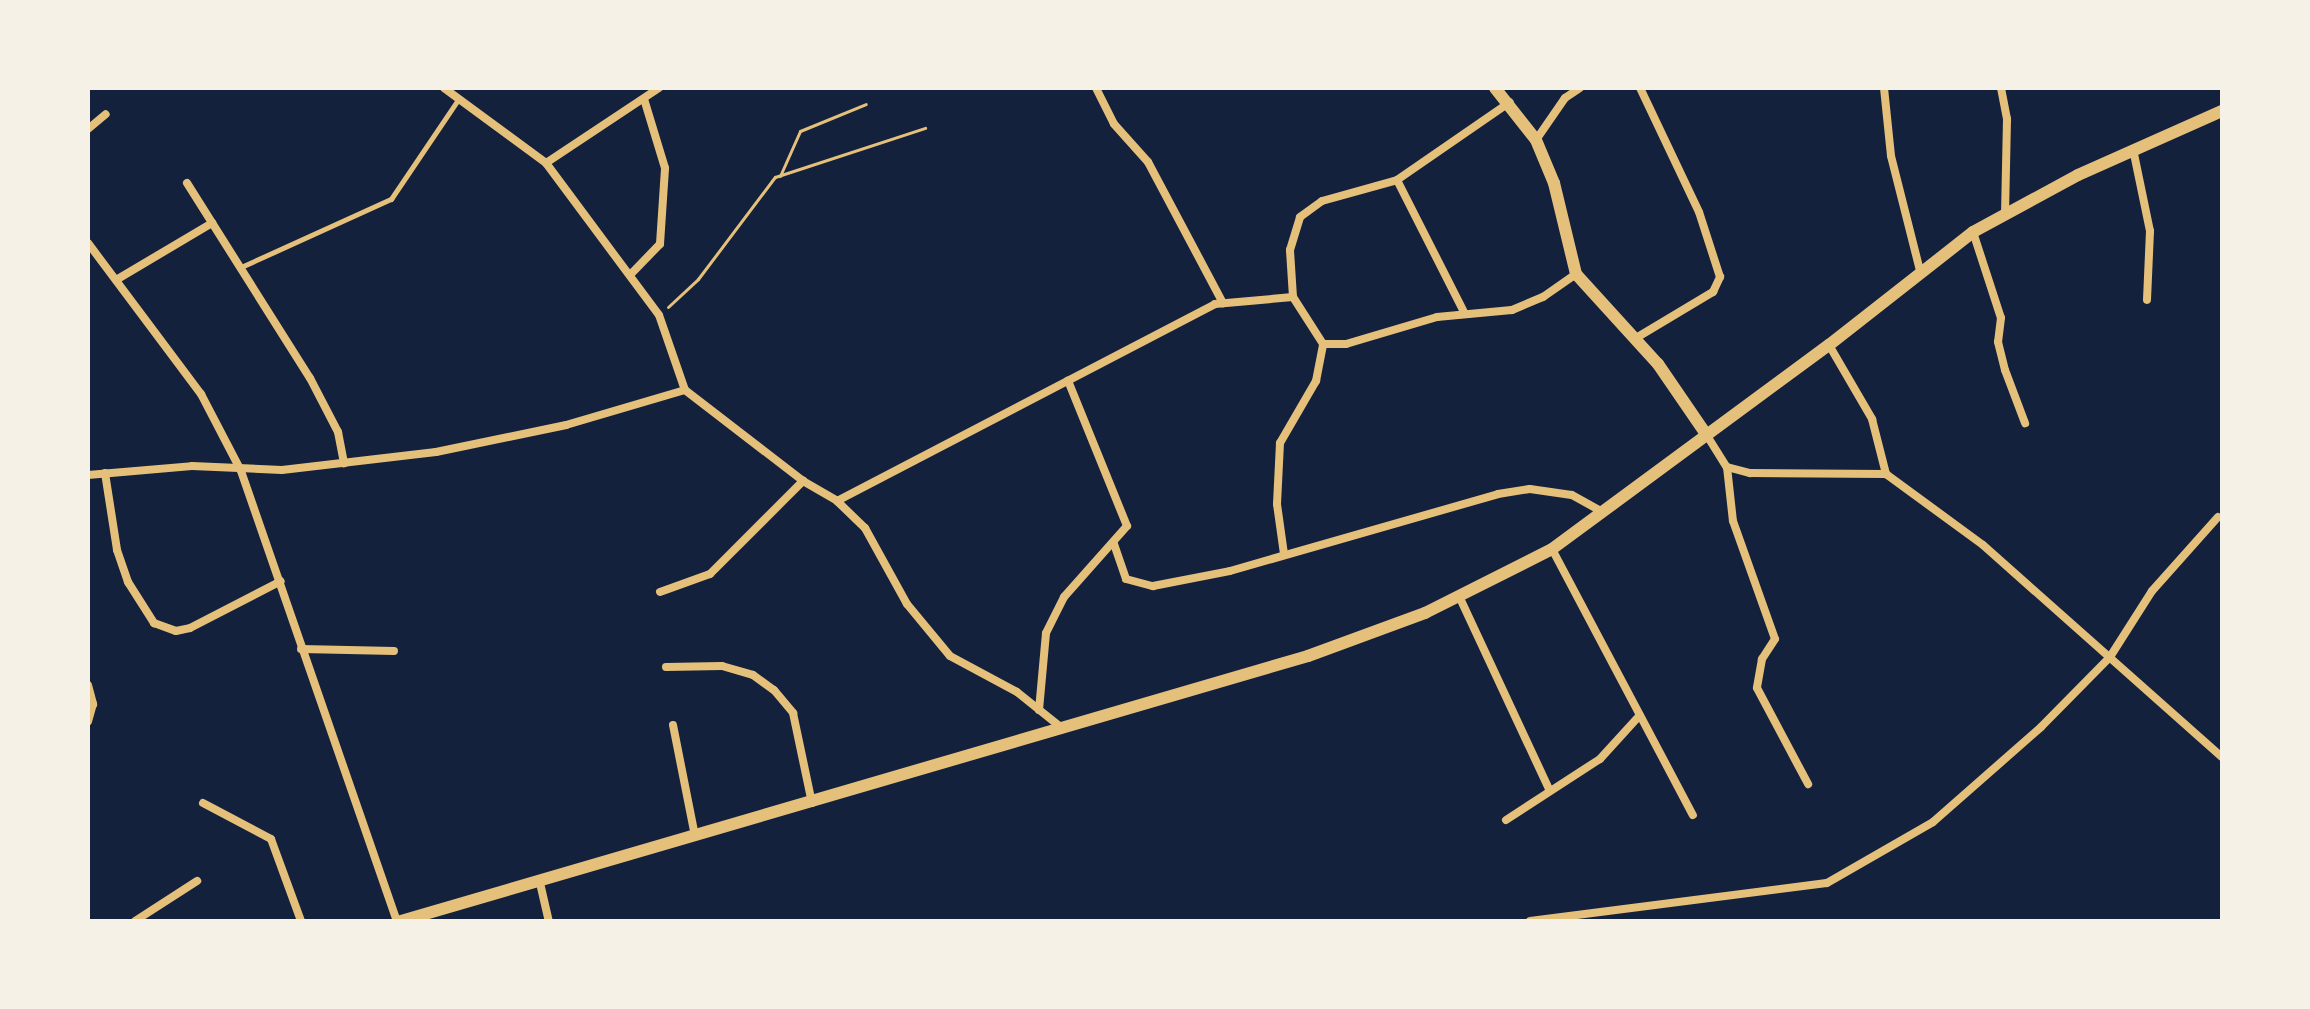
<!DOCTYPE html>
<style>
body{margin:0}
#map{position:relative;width:2310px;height:1009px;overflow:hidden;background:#14213d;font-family:Lato,sans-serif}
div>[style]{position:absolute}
.path>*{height:3px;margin:-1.5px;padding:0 1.5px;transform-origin:1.5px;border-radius:1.5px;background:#e5c07b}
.service>*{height:5px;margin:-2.5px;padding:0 2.5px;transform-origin:2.5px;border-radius:2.5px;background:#e5c07b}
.minor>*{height:8px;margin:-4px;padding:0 4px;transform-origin:4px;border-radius:4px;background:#e5c07b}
.tertiary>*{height:12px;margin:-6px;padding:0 6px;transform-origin:6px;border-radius:6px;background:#e5c07b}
span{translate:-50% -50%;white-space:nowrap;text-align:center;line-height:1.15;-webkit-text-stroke:6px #f6f1e7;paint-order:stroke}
.frame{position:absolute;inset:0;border:90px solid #f6f1e7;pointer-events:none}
</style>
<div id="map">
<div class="path">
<i style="left:780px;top:176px;width:49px;rotate:-66deg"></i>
<i style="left:800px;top:131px;width:71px;rotate:-22.2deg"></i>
<i style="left:668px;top:307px;width:41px;rotate:-43deg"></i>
<i style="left:698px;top:279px;width:128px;rotate:-53deg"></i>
<i style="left:775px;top:177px;width:158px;rotate:-18.1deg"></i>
</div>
<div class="service">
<i style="left:241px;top:267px;width:165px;rotate:-24.4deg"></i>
<i style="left:391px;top:199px;width:122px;rotate:-56deg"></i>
</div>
<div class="minor">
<i style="left:444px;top:88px;width:127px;rotate:36.3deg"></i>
<i style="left:546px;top:163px;width:189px;rotate:53.4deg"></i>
<i style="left:659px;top:315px;width:79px;rotate:70.9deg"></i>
<i style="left:685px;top:390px;width:149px;rotate:37.6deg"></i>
<i style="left:803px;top:481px;width:39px;rotate:30deg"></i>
<i style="left:837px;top:501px;width:39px;rotate:44deg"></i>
<i style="left:865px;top:528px;width:87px;rotate:61.1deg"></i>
<i style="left:907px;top:604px;width:67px;rotate:50.4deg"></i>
<i style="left:950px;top:656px;width:76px;rotate:28.2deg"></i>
<i style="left:1017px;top:692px;width:59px;rotate:38.8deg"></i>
<i style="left:1096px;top:88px;width:40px;rotate:63.4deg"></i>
<i style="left:1114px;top:124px;width:51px;rotate:48.2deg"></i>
<i style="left:1148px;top:162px;width:160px;rotate:62deg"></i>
<i style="left:1884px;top:88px;width:68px;rotate:84.1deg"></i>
<i style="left:1891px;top:156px;width:119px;rotate:75.8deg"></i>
<i style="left:2001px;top:88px;width:32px;rotate:79deg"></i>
<i style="left:2007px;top:119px;width:93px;rotate:91.2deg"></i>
<i style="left:88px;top:129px;width:23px;rotate:-40deg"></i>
<i style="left:1536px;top:140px;width:51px;rotate:-55.4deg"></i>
<i style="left:1565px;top:98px;width:18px;rotate:-34deg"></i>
<i style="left:2133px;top:149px;width:84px;rotate:78.3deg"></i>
<i style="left:2150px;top:231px;width:69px;rotate:92.5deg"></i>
<i style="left:546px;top:163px;width:136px;rotate:-33.6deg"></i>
<i style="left:1397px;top:180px;width:148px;rotate:63.1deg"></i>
<i style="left:187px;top:183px;width:231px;rotate:57.8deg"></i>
<i style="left:310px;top:378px;width:61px;rotate:62.6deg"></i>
<i style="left:338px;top:432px;width:32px;rotate:79deg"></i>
<i style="left:1973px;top:232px;width:90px;rotate:72deg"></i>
<i style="left:2001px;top:318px;width:24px;rotate:97deg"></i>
<i style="left:1998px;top:342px;width:29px;rotate:76deg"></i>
<i style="left:2005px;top:370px;width:57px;rotate:69.3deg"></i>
<i style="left:88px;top:243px;width:189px;rotate:53.2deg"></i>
<i style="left:201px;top:394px;width:87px;rotate:62.5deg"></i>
<i style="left:241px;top:471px;width:476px;rotate:70.9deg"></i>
<i style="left:630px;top:275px;width:43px;rotate:-45.9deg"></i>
<i style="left:660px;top:244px;width:76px;rotate:-86.2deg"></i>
<i style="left:665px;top:168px;width:72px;rotate:-106.9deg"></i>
<i style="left:116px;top:280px;width:112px;rotate:-30.7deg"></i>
<i style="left:1293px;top:297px;width:47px;rotate:-93.7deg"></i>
<i style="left:1290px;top:250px;width:34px;rotate:-73deg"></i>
<i style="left:1300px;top:217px;width:27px;rotate:-36deg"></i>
<i style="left:1322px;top:201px;width:78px;rotate:-15.6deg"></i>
<i style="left:1397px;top:180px;width:137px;rotate:-34.6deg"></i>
<i style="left:1636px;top:338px;width:90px;rotate:-30.9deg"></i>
<i style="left:1713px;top:292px;width:17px;rotate:-65deg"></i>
<i style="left:1720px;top:277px;width:68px;rotate:-107.9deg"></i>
<i style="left:1699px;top:212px;width:137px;rotate:-115.4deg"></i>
<i style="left:1829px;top:345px;width:86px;rotate:59.8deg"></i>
<i style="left:1872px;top:419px;width:57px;rotate:75.7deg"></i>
<i style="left:1706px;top:434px;width:39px;rotate:58deg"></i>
<i style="left:1727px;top:467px;width:24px;rotate:15deg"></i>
<i style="left:1750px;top:473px;width:136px;rotate:0.4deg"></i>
<i style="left:1886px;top:474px;width:120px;rotate:36.2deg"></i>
<i style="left:1983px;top:545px;width:319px;rotate:41.6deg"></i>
<i style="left:1727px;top:467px;width:54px;rotate:83.7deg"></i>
<i style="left:1733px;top:521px;width:125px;rotate:70.4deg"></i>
<i style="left:1775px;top:639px;width:24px;rotate:123deg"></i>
<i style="left:1762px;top:659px;width:29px;rotate:100deg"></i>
<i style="left:1757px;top:688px;width:109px;rotate:62deg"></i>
<i style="left:105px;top:473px;width:78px;rotate:81.1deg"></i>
<i style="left:117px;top:550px;width:34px;rotate:71deg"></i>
<i style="left:128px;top:582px;width:49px;rotate:57.6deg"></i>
<i style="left:154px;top:623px;width:23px;rotate:20deg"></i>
<i style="left:176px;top:631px;width:14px;rotate:-12deg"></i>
<i style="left:190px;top:628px;width:102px;rotate:-27.3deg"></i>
<i style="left:88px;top:475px;width:104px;rotate:-4.9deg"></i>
<i style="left:192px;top:466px;width:90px;rotate:2.5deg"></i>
<i style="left:282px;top:470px;width:155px;rotate:-6.7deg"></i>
<i style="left:436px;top:452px;width:133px;rotate:-11.7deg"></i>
<i style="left:566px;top:425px;width:124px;rotate:-16.4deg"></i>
<i style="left:837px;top:501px;width:426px;rotate:-27.5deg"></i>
<i style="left:1215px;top:304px;width:78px;rotate:-5.1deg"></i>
<i style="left:1293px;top:297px;width:56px;rotate:57.4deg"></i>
<i style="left:1323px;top:344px;width:23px"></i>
<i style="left:1346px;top:344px;width:95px;rotate:-16.5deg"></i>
<i style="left:1437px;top:317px;width:75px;rotate:-5.3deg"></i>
<i style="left:1512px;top:310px;width:34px;rotate:-23deg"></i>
<i style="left:1543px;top:297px;width:40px;rotate:-34.9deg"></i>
<i style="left:1114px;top:544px;width:37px;rotate:71deg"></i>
<i style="left:1126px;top:579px;width:28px;rotate:15deg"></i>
<i style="left:1153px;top:586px;width:78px;rotate:-11deg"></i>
<i style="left:1230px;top:571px;width:279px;rotate:-16deg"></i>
<i style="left:1498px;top:494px;width:32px;rotate:-9deg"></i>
<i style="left:1530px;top:489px;width:42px;rotate:8.1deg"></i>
<i style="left:1572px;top:495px;width:35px;rotate:29deg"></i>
<i style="left:1552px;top:549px;width:301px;rotate:62.1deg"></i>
<i style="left:1284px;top:554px;width:50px;rotate:-98deg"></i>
<i style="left:1277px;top:504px;width:61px;rotate:-87.2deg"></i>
<i style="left:1280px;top:443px;width:72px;rotate:-59.9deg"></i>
<i style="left:1316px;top:381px;width:38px;rotate:-79deg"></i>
<i style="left:660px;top:592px;width:53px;rotate:-19.8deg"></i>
<i style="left:710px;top:574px;width:132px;rotate:-45deg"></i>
<i style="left:1459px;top:596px;width:215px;rotate:65deg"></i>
<i style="left:301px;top:649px;width:93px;rotate:1.2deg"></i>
<i style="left:666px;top:667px;width:56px;rotate:-1deg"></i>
<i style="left:722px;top:666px;width:32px;rotate:16deg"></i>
<i style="left:753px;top:675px;width:26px;rotate:36deg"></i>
<i style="left:774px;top:690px;width:30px;rotate:50deg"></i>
<i style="left:793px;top:713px;width:92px;rotate:78.1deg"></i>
<i style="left:88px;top:685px;width:20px;rotate:75deg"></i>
<i style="left:93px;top:704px;width:18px;rotate:106deg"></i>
<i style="left:1039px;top:710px;width:77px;rotate:-84.8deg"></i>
<i style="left:1046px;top:633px;width:40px;rotate:-63.4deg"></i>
<i style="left:1064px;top:597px;width:95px;rotate:-48.4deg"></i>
<i style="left:1127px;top:526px;width:157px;rotate:-112.1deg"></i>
<i style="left:673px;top:725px;width:113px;rotate:78.8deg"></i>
<i style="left:203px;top:803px;width:77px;rotate:27.9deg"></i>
<i style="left:271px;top:839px;width:87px;rotate:69.9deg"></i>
<i style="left:1506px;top:820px;width:112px;rotate:-33deg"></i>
<i style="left:1600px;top:759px;width:59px;rotate:-47.7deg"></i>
<i style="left:540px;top:883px;width:39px;rotate:77deg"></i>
<i style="left:135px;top:921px;width:74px;rotate:-32.8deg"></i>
<i style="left:1530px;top:921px;width:299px;rotate:-7.3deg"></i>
<i style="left:1827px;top:883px;width:122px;rotate:-29.9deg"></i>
<i style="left:1933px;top:822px;width:144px;rotate:-41.3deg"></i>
<i style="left:2041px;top:727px;width:98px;rotate:-45.4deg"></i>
<i style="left:2110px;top:657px;width:78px;rotate:-57.5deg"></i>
<i style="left:2152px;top:591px;width:99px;rotate:-48.3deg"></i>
</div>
<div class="tertiary">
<i style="left:1495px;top:88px;width:66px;rotate:51.7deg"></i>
<i style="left:1536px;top:140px;width:47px;rotate:67.3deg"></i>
<i style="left:1554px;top:183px;width:94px;rotate:76.4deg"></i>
<i style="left:1576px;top:274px;width:122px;rotate:47.7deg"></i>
<i style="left:1658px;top:364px;width:85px;rotate:55.6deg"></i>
<i style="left:401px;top:921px;width:945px;rotate:-16.29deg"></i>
<i style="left:1308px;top:656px;width:125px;rotate:-20.2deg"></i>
<i style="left:1425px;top:613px;width:142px;rotate:-26.7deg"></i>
<i style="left:1552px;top:549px;width:344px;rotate:-36.4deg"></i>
<i style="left:1829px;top:345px;width:183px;rotate:-38.1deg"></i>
<i style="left:1973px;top:232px;width:119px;rotate:-28.5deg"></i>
<i style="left:2078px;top:175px;width:158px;rotate:-24deg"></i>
</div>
<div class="frame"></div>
</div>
